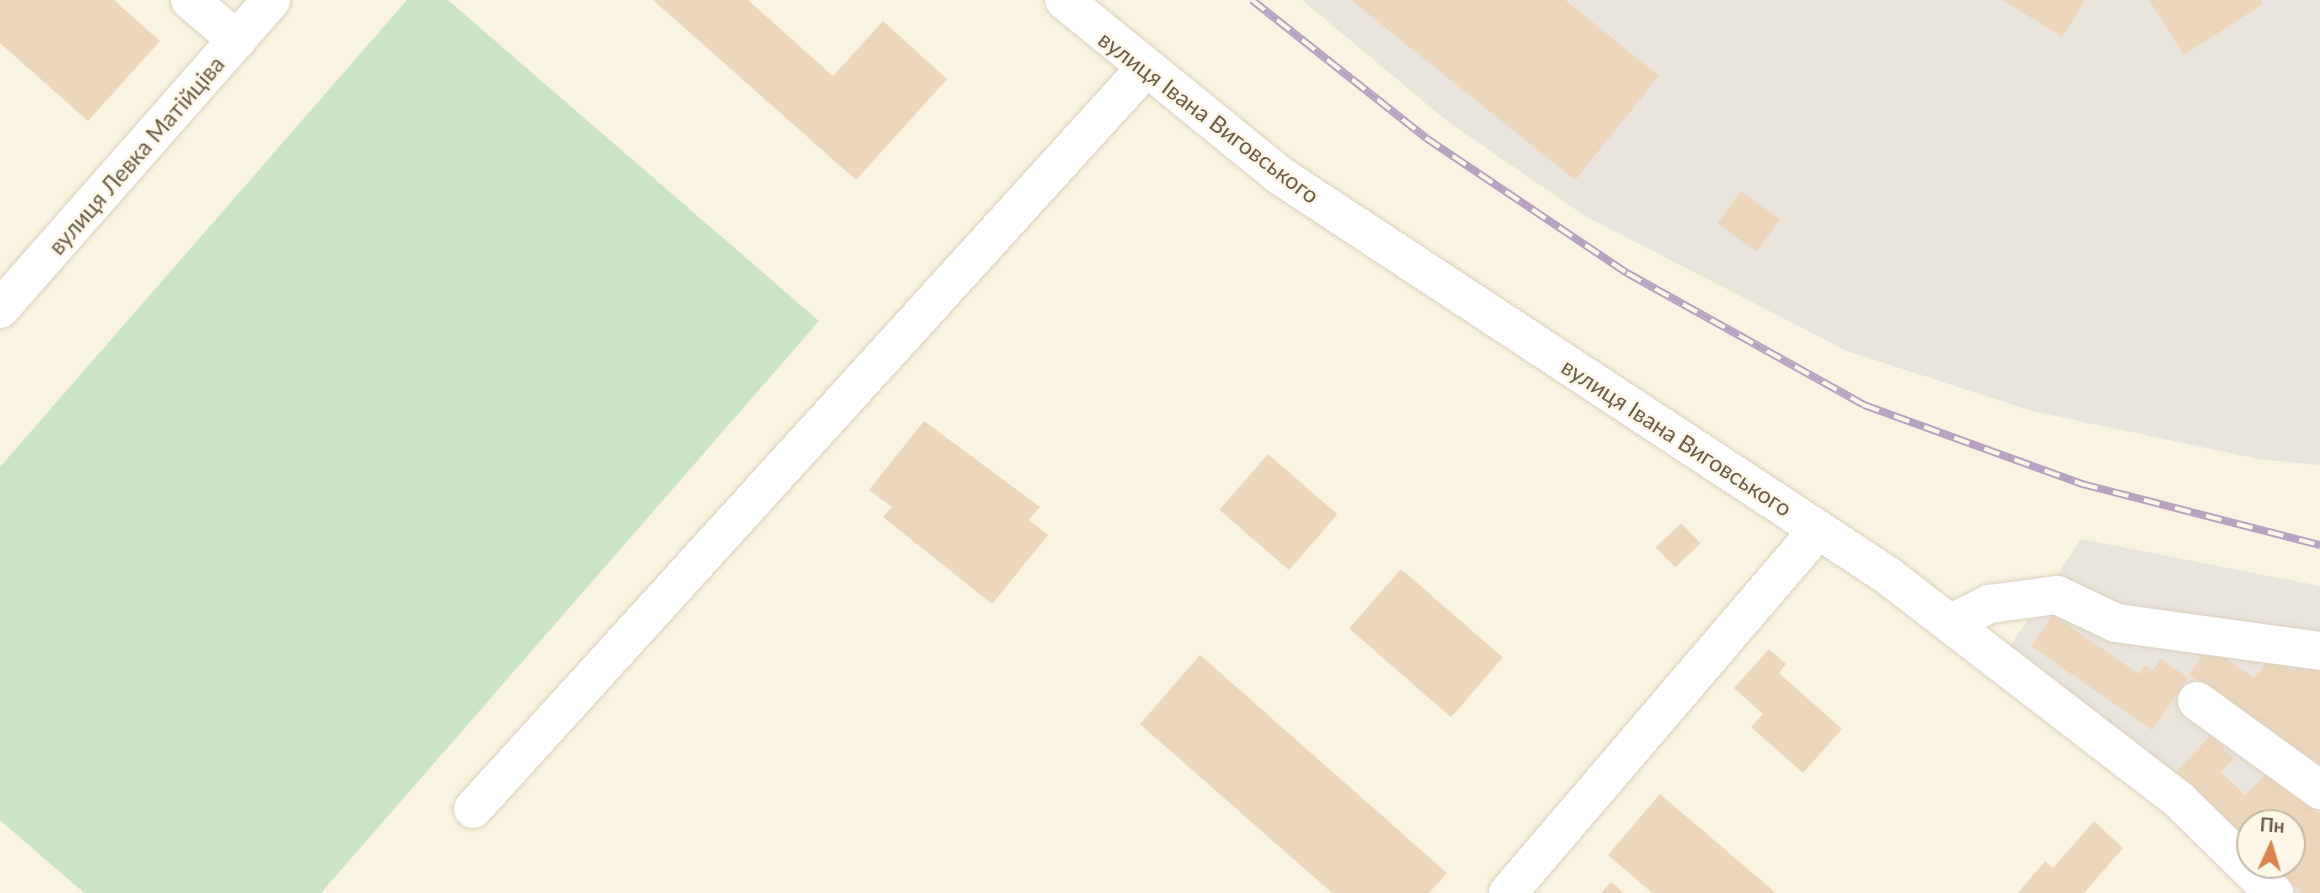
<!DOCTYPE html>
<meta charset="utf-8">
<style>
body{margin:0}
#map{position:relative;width:2320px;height:893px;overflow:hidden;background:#f9f4e1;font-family:Lato,sans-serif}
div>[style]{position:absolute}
.industrial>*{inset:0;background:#e9e4dc}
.green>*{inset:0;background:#cbe5c2}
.building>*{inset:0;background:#ecd6bc;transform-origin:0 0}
.roads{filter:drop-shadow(0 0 2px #dcd1be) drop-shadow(0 0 2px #dcd1be)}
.minor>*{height:38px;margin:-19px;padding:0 19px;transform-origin:19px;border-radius:19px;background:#fff}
.rail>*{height:8px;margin-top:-4px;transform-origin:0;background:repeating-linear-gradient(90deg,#fdf7e7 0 16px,#b7a2c1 0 32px);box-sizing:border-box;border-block:2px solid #b7a2c1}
span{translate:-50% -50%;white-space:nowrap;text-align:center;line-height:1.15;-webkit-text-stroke:5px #fdf7e7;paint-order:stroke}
.street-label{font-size:23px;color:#6e5c4b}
.north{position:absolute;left:2236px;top:809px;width:70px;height:70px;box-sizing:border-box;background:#fdf7e7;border:2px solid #c4b9a9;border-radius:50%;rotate:4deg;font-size:19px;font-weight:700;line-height:28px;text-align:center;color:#6e5c4b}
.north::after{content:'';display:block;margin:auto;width:24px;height:32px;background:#d88351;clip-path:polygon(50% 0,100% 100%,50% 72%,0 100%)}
</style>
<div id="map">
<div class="industrial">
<i style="clip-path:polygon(1302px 0,2320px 0,2320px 465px,2258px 459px,2032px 411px,1847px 351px,1585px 216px,1447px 121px)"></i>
<i style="clip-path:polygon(2081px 539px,2320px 586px,2320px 893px,2296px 893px,2267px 865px,2292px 865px,2292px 823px,2250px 823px,2250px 848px,2010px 646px)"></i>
</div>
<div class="green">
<i style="clip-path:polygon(407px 0,448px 0,819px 321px,321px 893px,84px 893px,0 820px,0 467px)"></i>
</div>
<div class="building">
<i style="clip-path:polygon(0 0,114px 0,160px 41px,88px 121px,0 43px)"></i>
<i style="clip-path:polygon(653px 0,748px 0,833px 76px,883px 21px,947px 79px,856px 180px)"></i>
<i style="clip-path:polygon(1351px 0,1565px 0,1659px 76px,1575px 180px)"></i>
<i style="clip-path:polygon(2003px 0,2085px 0,2062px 37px)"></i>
<i style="clip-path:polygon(2149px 0,2260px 0,2263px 4px,2184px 55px)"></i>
<i style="left:1741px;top:191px;width:48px;height:40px;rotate:36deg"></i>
<i style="clip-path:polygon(924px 421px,1040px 507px,1029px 520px,1048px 535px,992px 604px,883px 517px,892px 507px,869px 490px)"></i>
<i style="left:1268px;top:454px;width:92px;height:74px;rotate:41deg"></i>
<i style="left:1681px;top:523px;width:28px;height:35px;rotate:46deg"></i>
<i style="left:1401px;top:569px;width:135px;height:79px;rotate:41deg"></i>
<i style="clip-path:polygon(2053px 615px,2139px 674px,2145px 665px,2153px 670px,2161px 659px,2188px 678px,2152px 730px,2031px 646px)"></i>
<i style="clip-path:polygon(2209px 646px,2254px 678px,2270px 658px,2294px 671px,2301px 664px,2320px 671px,2320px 764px,2189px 674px)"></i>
<i style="clip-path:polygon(1769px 649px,1786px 664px,1779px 673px,1842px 729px,1803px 773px,1751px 727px,1763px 714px,1734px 688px)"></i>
<i style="clip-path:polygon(1200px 655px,1447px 873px,1429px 893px,1332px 893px,1140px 724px)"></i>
<i style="clip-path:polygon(2210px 736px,2234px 759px,2221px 772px,2245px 795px,2272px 768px,2320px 814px,2320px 893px,2302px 893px,2273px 865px,2292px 865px,2292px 823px,2250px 823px,2250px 842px,2177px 771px)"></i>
<i style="clip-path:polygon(1660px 794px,1776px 893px,1652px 893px,1608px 855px)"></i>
<i style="clip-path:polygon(2094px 821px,2123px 848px,2084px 893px,2018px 893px,2045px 861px,2053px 868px)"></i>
<i style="clip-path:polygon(1611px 882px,1624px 893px,1601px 893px)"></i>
</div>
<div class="roads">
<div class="minor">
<i style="left:190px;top:0;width:62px;rotate:40.4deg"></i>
<i style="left:1064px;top:0;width:277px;rotate:39.1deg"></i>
<i style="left:1279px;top:175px;width:728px;rotate:33.34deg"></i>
<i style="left:1887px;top:575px;width:370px;rotate:37.6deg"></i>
<i style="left:2180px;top:801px;width:132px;rotate:44.4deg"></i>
<i style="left:0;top:309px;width:411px;rotate:-48.7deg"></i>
<i style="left:1952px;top:623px;width:42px;rotate:-27.2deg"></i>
<i style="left:1989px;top:604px;width:69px;rotate:-7.5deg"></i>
<i style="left:2057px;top:595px;width:65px;rotate:25.4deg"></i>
<i style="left:2116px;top:623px;width:206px;rotate:7.8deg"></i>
<i style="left:2197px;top:701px;width:152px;rotate:35.9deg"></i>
<i style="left:473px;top:809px;width:1000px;rotate:-47.76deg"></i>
<i style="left:1508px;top:893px;width:477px;rotate:-49.5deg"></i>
</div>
</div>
<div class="rail">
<i style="left:1252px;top:0;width:222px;rotate:38.4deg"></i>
<i style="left:1426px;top:138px;width:242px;rotate:33.9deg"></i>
<i style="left:1627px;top:273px;width:271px;rotate:29.1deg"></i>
<i style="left:1864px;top:405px;width:232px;rotate:19.9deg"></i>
<i style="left:2082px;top:484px;width:246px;rotate:14.4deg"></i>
</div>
<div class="street-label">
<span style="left:1209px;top:117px;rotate:37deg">вулиця Івана Виговського</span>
<span style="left:136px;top:155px;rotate:-49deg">вулиця Левка Матійціва</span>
<span style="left:1677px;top:437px;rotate:33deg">вулиця Івана Виговського</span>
</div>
<div class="north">Пн</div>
</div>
